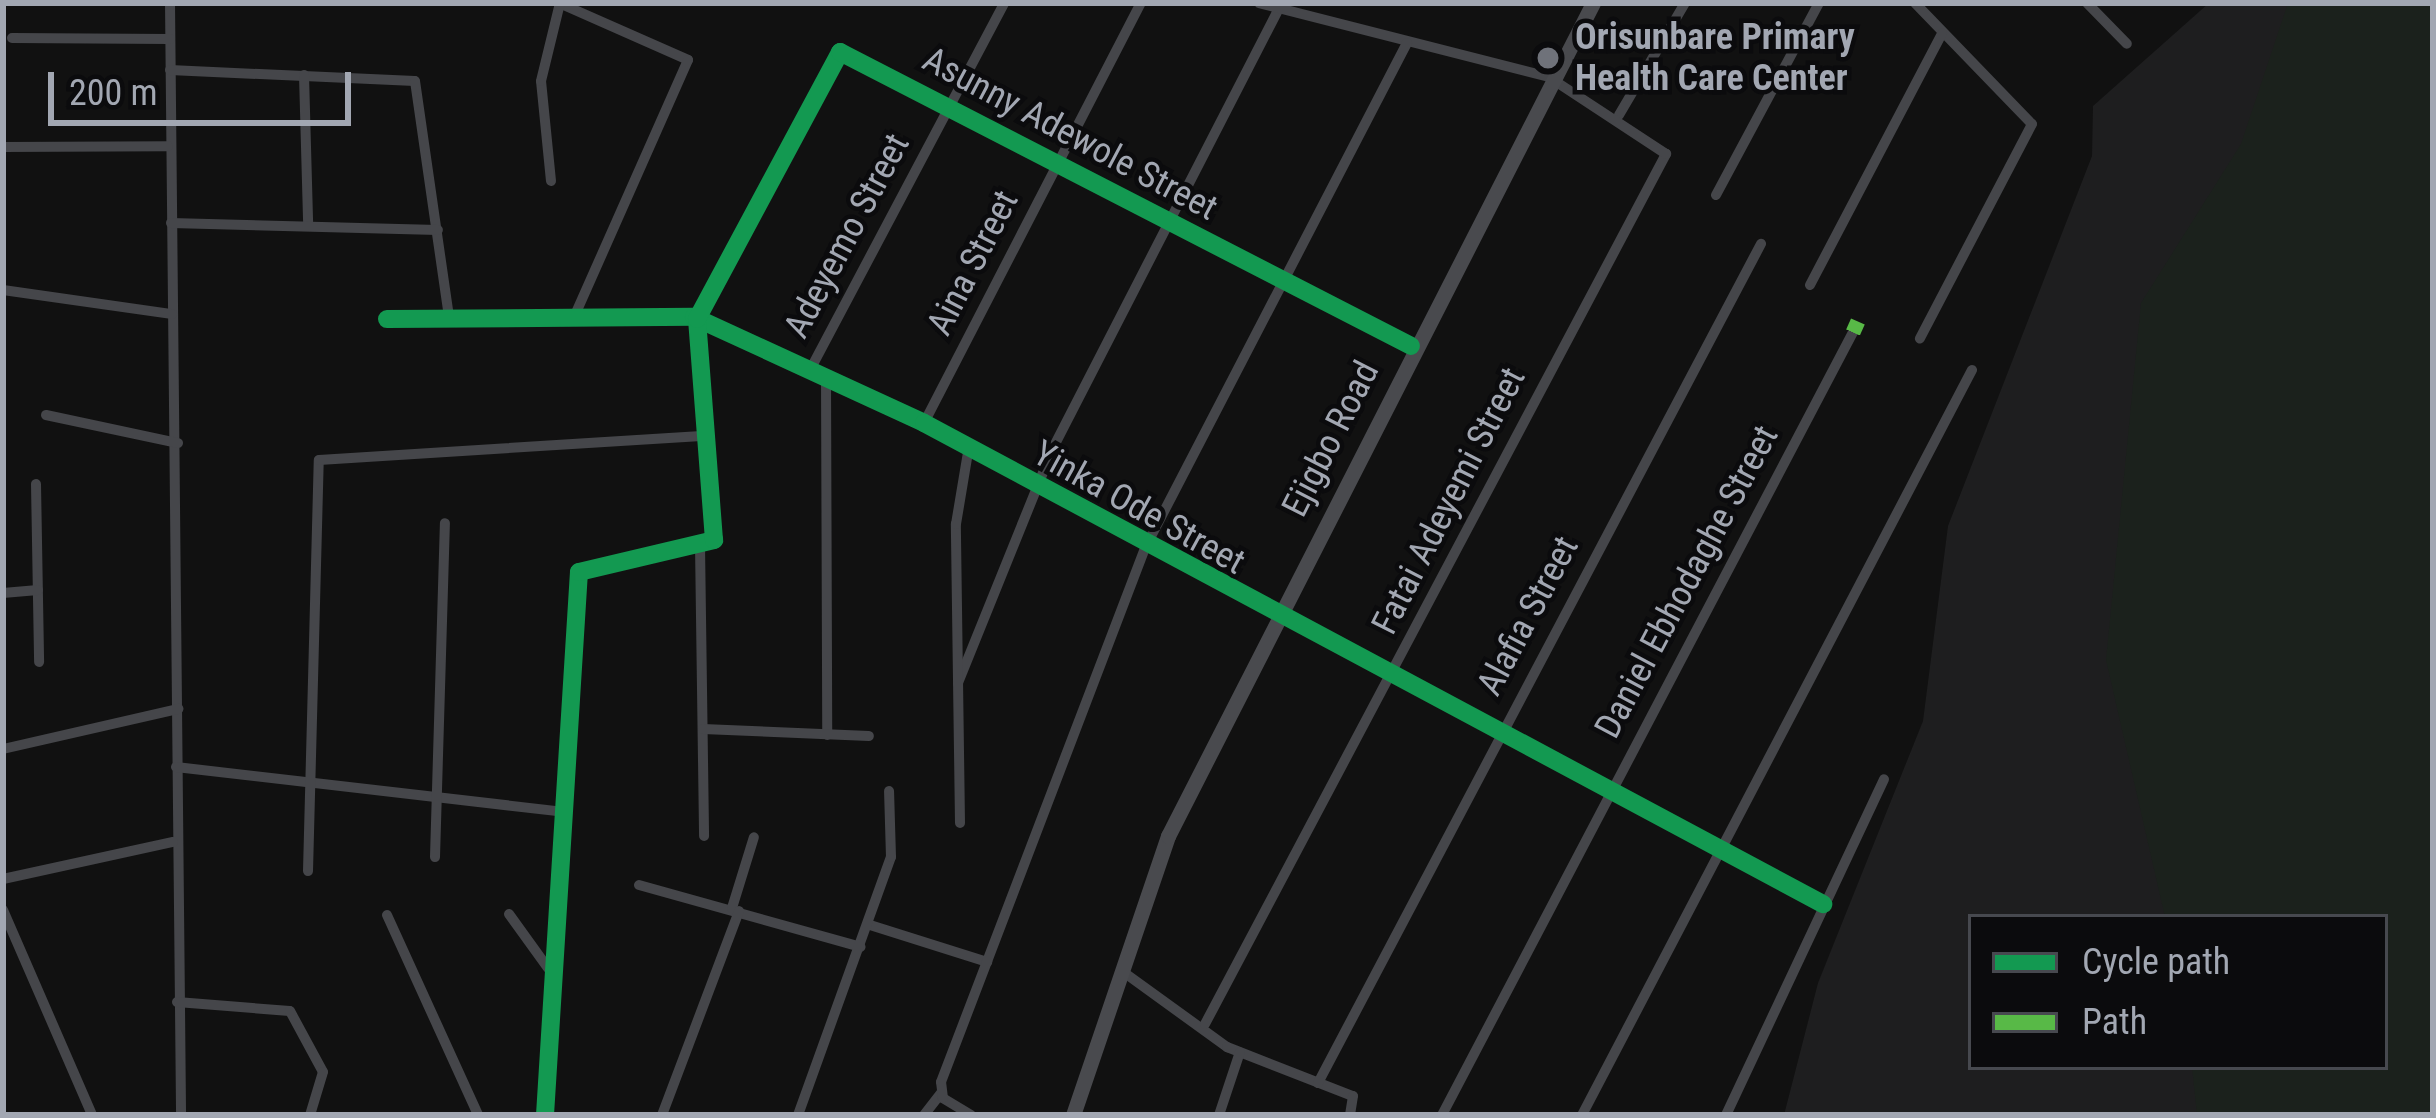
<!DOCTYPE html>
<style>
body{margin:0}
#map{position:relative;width:2436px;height:1118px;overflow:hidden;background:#111;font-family:"Roboto Condensed",sans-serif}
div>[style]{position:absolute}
.built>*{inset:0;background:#1e1e1f}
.green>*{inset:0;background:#1b211c}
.street>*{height:10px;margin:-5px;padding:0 5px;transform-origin:5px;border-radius:5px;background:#45464a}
.secondary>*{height:15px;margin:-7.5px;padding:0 7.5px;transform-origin:7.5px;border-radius:7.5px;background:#494a4e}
.quiet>*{height:15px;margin-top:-7.5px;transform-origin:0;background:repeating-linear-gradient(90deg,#58b947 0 30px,transparent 0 45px)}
.cycleway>*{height:18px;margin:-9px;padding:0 9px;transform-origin:9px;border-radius:9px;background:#139951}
.dots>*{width:33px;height:33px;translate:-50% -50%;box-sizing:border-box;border:6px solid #0b0b0d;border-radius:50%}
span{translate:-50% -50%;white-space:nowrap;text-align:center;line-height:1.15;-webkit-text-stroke:9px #0b0b0d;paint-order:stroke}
.poi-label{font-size:36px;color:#a2a7b2;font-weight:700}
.left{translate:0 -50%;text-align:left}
.street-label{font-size:36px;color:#a2a7b2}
.frame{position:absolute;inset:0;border:6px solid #a2a7b2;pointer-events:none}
.legend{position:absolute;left:1968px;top:914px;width:420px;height:156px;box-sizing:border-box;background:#0b0b0d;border:3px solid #47494f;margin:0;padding:15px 21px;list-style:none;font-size:36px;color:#a2a7b2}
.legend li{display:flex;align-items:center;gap:24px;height:60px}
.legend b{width:60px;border:3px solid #47494f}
.scale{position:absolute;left:48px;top:72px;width:303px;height:54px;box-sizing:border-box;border:6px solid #a2a7b2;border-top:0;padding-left:15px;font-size:36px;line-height:42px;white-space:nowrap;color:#a2a7b2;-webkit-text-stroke:9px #0b0b0d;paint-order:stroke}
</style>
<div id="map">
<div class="built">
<i style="clip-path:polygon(evenodd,2209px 3px,2433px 3px,2433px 1115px,1784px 1115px,1818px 983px,1923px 721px,1948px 526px,2092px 156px,2093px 106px,2209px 3px,1971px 917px,2385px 917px,2385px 1067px,1971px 1067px,1971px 917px)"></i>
</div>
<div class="green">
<i style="clip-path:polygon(2288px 3px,2433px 3px,2433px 1115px,2197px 1115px,2192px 1067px,2385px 1067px,2385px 917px,2165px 917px,2106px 660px,2141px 303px,2241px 144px)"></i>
</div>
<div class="street">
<i style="left:170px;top:3px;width:1112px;rotate:89.43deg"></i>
<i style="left:559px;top:3px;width:141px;rotate:23.8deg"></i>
<i style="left:688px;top:60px;width:279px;rotate:113.9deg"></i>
<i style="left:1915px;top:3px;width:168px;rotate:46deg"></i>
<i style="left:2032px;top:124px;width:242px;rotate:117.6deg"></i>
<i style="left:2087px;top:3px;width:57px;rotate:45.7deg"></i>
<i style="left:12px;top:38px;width:158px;rotate:0.4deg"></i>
<i style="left:170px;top:70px;width:245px;rotate:2.6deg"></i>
<i style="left:415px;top:81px;width:239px;rotate:81.8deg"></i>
<i style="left:304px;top:75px;width:147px;rotate:88.4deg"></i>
<i style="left:1619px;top:115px;width:130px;rotate:-59.5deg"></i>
<i style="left:3px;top:147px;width:165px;rotate:-0.3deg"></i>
<i style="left:551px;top:181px;width:100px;rotate:-95.7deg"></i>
<i style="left:541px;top:81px;width:80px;rotate:-76.3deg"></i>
<i style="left:1716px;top:195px;width:218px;rotate:-61.8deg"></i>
<i style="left:171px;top:223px;width:267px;rotate:1.5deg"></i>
<i style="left:1810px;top:285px;width:284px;rotate:-62.3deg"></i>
<i style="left:3px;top:290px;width:171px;rotate:8.1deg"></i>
<i style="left:387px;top:319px;width:307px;rotate:-0.4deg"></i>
<i style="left:694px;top:317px;width:253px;rotate:24.7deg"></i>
<i style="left:924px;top:423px;width:1020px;rotate:28.15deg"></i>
<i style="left:810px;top:370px;width:415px;rotate:-62.1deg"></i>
<i style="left:826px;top:378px;width:357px;rotate:89.8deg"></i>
<i style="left:46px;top:415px;width:135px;rotate:12deg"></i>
<i style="left:924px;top:423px;width:473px;rotate:-62.7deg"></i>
<i style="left:36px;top:484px;width:178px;rotate:89deg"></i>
<i style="left:700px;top:545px;width:291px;rotate:89.2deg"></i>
<i style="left:3px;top:593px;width:35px;rotate:-5deg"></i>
<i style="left:958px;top:683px;width:253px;rotate:-68deg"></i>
<i style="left:1053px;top:448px;width:492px;rotate:-62.8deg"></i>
<i style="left:703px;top:729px;width:166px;rotate:2.4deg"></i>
<i style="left:3px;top:749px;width:180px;rotate:-12.9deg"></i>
<i style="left:176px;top:767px;width:386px;rotate:6.6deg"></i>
<i style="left:960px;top:823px;width:299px;rotate:-90.8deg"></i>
<i style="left:956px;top:524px;width:73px;rotate:-80.5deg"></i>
<i style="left:435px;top:857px;width:334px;rotate:-88.3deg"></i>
<i style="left:308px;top:871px;width:411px;rotate:-88.5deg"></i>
<i style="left:319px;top:460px;width:387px;rotate:-3.6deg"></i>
<i style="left:3px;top:879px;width:174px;rotate:-12.3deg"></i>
<i style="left:639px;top:885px;width:230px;rotate:15.6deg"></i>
<i style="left:732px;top:908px;width:74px;rotate:-72.8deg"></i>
<i style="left:3px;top:910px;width:223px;rotate:66.5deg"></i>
<i style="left:509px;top:914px;width:67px;rotate:54.2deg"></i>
<i style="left:387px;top:915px;width:220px;rotate:65.5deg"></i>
<i style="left:870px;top:925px;width:123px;rotate:17.5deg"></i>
<i style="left:1122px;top:971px;width:130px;rotate:35.9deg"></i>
<i style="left:1227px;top:1047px;width:135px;rotate:21.3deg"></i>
<i style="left:1353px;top:1096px;width:19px;rotate:99deg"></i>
<i style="left:177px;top:1002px;width:113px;rotate:4.6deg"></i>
<i style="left:290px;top:1011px;width:69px;rotate:61.6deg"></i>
<i style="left:323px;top:1072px;width:45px;rotate:106.8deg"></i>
<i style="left:1205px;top:1024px;width:985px;rotate:-62.08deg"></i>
<i style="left:1666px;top:154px;width:140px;rotate:-146.7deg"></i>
<i style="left:1549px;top:77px;width:299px;rotate:-165.7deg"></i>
<i style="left:1318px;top:1083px;width:949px;rotate:-62.17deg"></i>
<i style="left:545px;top:1115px;width:544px;rotate:-86.42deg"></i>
<i style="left:579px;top:572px;width:139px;rotate:-13.3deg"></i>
<i style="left:714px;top:540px;width:222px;rotate:-94.4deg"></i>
<i style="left:697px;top:319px;width:303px;rotate:-61.8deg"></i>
<i style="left:840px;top:52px;width:642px;rotate:27.24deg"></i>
<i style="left:662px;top:1115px;width:218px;rotate:-69.3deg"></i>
<i style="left:798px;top:1115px;width:274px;rotate:-70.2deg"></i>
<i style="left:891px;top:857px;width:66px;rotate:-91.7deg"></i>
<i style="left:924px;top:1115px;width:28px;rotate:-52deg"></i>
<i style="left:971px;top:1115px;width:33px;rotate:-149deg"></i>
<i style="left:943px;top:1098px;width:16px;rotate:-97deg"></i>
<i style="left:941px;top:1082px;width:572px;rotate:-69.09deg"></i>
<i style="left:1145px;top:548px;width:569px;rotate:-62.58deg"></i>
<i style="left:1219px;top:1115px;width:66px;rotate:-71.6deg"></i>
<i style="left:1442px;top:1115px;width:884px;rotate:-62.3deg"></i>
<i style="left:1582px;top:1115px;width:841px;rotate:-62.37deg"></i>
<i style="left:1726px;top:1115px;width:371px;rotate:-64.8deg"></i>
</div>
<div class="secondary">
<i style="left:1073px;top:1115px;width:295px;rotate:-71.2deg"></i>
<i style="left:1168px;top:836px;width:935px;rotate:-62.97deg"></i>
</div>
<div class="quiet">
<i style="left:1853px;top:332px;width:12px;rotate:-66deg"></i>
</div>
<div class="cycleway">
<i style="left:387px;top:319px;width:307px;rotate:-0.4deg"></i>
<i style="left:694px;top:317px;width:253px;rotate:24.7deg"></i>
<i style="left:924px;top:423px;width:1020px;rotate:28.15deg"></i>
<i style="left:545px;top:1115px;width:544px;rotate:-86.42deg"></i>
<i style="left:579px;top:572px;width:139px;rotate:-13.3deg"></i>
<i style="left:714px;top:540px;width:222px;rotate:-94.4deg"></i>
<i style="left:697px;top:319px;width:303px;rotate:-61.8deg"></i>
<i style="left:840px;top:52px;width:642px;rotate:27.24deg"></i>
</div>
<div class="dots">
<i style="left:1548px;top:58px;background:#6f727a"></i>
</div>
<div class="poi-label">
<span class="left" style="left:1575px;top:58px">Orisunbare Primary<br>Health Care Center</span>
</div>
<div class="street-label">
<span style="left:1070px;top:134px;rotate:28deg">Asunny Adewole Street</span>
<span style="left:847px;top:236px;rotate:-62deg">Adeyemo Street</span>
<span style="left:973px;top:263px;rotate:-63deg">Aina Street</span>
<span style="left:1331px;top:439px;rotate:-63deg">Ejigbo Road</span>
<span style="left:1449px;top:501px;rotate:-63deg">Fatai Adeyemi Street</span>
<span style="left:1139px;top:508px;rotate:29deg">Yinka Ode Street</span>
<span style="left:1687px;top:582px;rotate:-62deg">Daniel Ebhodaghe Street</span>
<span style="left:1528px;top:616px;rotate:-62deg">Alafia Street</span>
</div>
<div class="frame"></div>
<ul class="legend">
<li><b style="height:15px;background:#139951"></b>Cycle path</li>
<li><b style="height:15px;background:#58b947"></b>Path</li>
</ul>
<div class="scale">200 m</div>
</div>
